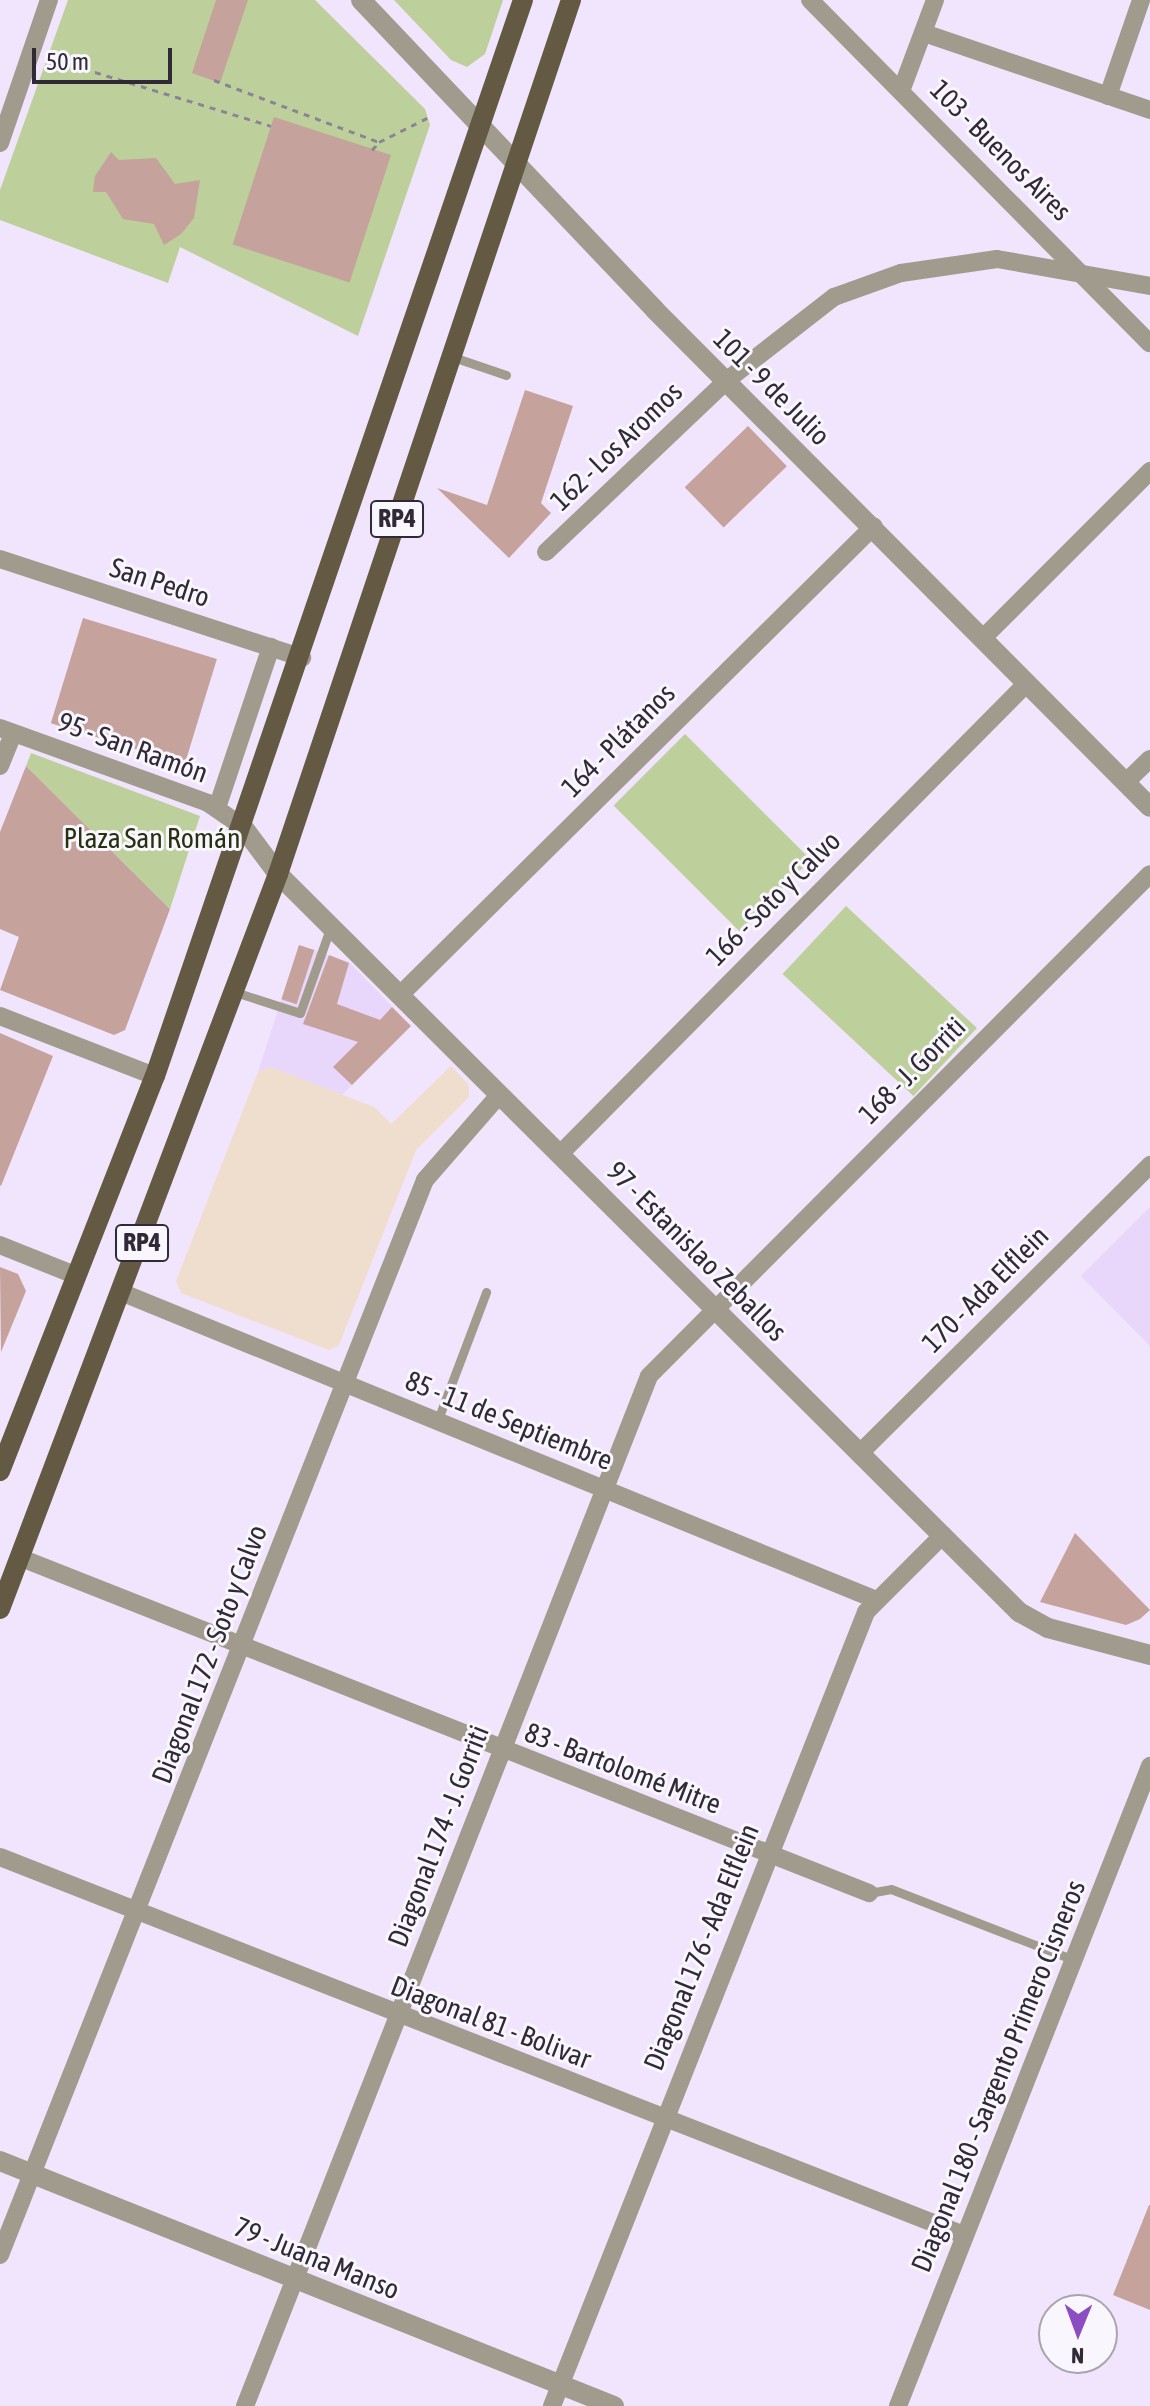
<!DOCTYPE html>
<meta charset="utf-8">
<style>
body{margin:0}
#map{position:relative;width:1150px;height:2406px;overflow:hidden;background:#f1e5fd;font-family:"Asap Condensed",sans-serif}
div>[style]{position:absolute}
.built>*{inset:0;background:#e9d6fb}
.industrial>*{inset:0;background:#efddcd}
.green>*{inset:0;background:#bdcf9a;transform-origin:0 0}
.building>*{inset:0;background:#c6a29c;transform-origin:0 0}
.path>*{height:3px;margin-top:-1.5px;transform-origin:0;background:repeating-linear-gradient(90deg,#8c8395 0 6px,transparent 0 12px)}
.service>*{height:9px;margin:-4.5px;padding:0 4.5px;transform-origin:4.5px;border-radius:4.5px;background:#a19b8e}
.minor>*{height:18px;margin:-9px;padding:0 9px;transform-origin:9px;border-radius:9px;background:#a19b8e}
.tertiary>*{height:20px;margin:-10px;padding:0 10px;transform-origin:10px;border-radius:10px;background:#a19b8e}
.primary>*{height:20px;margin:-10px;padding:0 10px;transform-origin:10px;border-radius:10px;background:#645943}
span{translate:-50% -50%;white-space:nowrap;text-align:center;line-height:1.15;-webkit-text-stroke:6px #f9f6fd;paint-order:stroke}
.shield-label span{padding:2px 6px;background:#f9f6fd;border:2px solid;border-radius:6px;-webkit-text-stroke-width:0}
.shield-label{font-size:26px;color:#302a36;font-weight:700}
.street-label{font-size:28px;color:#302a36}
.park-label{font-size:28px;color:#273011}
.north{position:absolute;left:1038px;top:2294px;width:80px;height:80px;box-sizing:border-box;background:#f9f6fd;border:2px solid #a9a4ad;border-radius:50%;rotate:181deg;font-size:22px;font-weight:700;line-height:32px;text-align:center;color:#302a36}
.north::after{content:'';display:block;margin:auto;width:28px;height:36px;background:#8c4dc2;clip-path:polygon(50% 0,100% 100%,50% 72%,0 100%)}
.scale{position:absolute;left:32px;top:48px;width:140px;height:36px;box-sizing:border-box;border:4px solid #302a36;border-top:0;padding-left:10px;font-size:24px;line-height:28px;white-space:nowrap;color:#302a36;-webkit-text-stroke:6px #f9f6fd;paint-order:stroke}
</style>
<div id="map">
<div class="built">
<i style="clip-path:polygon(299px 945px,349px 962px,411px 1026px,342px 1095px,271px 1067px,258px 1072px)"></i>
<i style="clip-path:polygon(1150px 1207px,1150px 1346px,1081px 1276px)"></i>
</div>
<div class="industrial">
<i style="clip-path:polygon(451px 1066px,469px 1085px,469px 1097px,416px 1150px,339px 1345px,329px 1350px,181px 1293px,176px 1281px,258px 1072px,271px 1067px,374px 1107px,391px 1124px)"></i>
</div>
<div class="green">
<i style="clip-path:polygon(68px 0,315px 0,425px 109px,430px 125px,358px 336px,180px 247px,168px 283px,0 220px,0 190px)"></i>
<i style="clip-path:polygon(394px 0,503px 0,485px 54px,467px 67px,451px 60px)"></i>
<i style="left:685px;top:734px;width:178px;height:101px;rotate:45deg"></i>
<i style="clip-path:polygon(31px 753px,200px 816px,170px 909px,26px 766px)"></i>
<i style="left:846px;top:906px;width:179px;height:93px;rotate:43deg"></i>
</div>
<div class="building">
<i style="clip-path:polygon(216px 0,248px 0,220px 83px,192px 73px)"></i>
<i style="left:274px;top:117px;width:123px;height:134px;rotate:18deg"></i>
<i style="clip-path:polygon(111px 152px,119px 160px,156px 158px,175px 184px,200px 180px,194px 218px,181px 234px,164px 245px,154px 224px,123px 219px,106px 192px,93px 192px,95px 176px)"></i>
<i style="clip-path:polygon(525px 390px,573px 406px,541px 503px,551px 513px,509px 558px,437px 488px,487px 505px)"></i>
<i style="left:748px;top:426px;width:56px;height:88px;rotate:46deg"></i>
<i style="left:83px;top:618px;width:140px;height:110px;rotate:17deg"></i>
<i style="clip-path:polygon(26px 766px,170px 909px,125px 1030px,114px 1035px,0 990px,19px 937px,0 929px,0 832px)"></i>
<i style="left:299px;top:945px;width:16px;height:57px;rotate:18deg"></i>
<i style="clip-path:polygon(329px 955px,349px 963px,337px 1004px,380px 1020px,392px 1007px,411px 1026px,352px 1085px,333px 1067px,358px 1042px,303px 1024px)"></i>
<i style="clip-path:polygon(0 1033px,53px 1056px,1px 1186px,0 1185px)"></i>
<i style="clip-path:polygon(0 1267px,18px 1274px,26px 1291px,1px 1352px)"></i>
<i style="clip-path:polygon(1075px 1533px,1150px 1610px,1140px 1619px,1126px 1625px,1040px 1602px)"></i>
<i style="clip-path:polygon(1149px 2205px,1150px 2205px,1150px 2310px,1113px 2295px)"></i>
</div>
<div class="path">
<i style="left:49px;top:58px;width:232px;rotate:17deg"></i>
<i style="left:214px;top:80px;width:176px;rotate:20.6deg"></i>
<i style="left:379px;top:142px;width:54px;rotate:-26.6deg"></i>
<i style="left:372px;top:150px;width:11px;rotate:-49deg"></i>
</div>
<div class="service">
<i style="left:453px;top:357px;width:56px;rotate:18.8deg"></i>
<i style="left:235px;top:992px;width:68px;rotate:17.9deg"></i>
<i style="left:300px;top:1013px;width:92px;rotate:-70.4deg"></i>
<i style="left:437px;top:1422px;width:139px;rotate:-69.3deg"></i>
<i style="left:869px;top:1893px;width:22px;rotate:-10deg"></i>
<i style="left:891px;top:1889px;width:196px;rotate:21.2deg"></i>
</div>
<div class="minor">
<i style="left:810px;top:0;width:483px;rotate:45.3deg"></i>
<i style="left:924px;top:33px;width:239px;rotate:18.8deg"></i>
<i style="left:901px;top:91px;width:97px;rotate:-69.5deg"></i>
<i style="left:1108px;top:96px;width:102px;rotate:-71deg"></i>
<i style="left:0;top:143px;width:151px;rotate:-71.1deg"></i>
<i style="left:546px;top:552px;width:248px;rotate:-43.5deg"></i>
<i style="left:726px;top:381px;width:137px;rotate:-37.9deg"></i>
<i style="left:834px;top:297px;width:71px;rotate:-19.7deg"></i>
<i style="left:901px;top:273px;width:97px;rotate:-8.3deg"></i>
<i style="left:997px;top:259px;width:155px;rotate:10deg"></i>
<i style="left:0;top:559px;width:318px;rotate:18.1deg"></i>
<i style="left:984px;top:637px;width:235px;rotate:-45deg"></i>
<i style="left:0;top:728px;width:221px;rotate:19.8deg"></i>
<i style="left:208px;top:803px;width:42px;rotate:34.4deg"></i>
<i style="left:0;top:766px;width:35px;rotate:-68deg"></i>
<i style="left:1126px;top:782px;width:33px;rotate:-44deg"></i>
<i style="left:217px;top:808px;width:170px;rotate:-71.5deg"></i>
<i style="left:401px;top:994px;width:665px;rotate:-44.7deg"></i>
<i style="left:0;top:1016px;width:166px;rotate:21.2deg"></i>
<i style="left:560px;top:1154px;width:663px;rotate:-45.24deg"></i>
<i style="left:0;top:1245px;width:83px;rotate:21.9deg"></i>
<i style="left:123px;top:1293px;width:811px;rotate:22.17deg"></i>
<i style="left:860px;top:1453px;width:409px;rotate:-44.8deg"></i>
<i style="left:21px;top:1558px;width:912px;rotate:21.56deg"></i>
<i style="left:0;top:1857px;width:1035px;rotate:21.41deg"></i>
<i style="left:0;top:2255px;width:1156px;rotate:-68.43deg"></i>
<i style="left:425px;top:1180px;width:114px;rotate:-48.9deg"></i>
<i style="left:245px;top:2406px;width:1106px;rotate:-68.58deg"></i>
<i style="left:649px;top:1376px;width:709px;rotate:-45.06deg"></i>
<i style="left:552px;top:2406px;width:854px;rotate:-68.42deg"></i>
<i style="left:866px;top:1612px;width:109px;rotate:-45deg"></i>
<i style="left:898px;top:2406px;width:688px;rotate:-68.51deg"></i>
</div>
<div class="tertiary">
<i style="left:361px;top:0;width:427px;rotate:46.5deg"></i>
<i style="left:655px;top:310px;width:701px;rotate:45.12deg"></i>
<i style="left:243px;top:827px;width:59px;rotate:53.3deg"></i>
<i style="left:278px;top:874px;width:1046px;rotate:44.88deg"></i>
<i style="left:1019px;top:1612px;width:33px;rotate:29deg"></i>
<i style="left:1048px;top:1628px;width:106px;rotate:14.8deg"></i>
<i style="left:0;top:2161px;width:661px;rotate:21.75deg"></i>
</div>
<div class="primary">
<i style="left:0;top:1471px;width:424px;rotate:-68.6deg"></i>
<i style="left:155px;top:1076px;width:1137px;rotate:-71.12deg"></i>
<i style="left:0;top:1609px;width:786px;rotate:-69.28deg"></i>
<i style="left:278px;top:874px;width:922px;rotate:-71.47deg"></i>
</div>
<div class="shield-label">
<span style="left:397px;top:519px">RP4</span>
<span style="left:142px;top:1243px">RP4</span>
</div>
<div class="street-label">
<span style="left:1001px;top:150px;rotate:45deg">103 - Buenos Aires</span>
<span style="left:772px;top:387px;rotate:45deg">101 - 9 de Julio</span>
<span style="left:616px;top:446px;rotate:-44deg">162 - Los Aromos</span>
<span style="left:160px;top:582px;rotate:18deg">San Pedro</span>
<span style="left:618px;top:740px;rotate:-45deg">164 - Plátanos</span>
<span style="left:133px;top:747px;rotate:20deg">95 - San Ramón</span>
<span style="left:773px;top:898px;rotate:-45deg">166 - Soto y Calvo</span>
<span style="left:912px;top:1070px;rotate:-45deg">168 - J. Gorriti</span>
<span style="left:697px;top:1251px;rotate:45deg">97 - Estanislao Zeballos</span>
<span style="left:985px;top:1289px;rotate:-45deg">170 - Ada Elflein</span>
<span style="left:509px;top:1420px;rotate:22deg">85 - 11 de Septiembre</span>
<span style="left:209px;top:1654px;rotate:-69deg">Diagonal 172 - Soto y Calvo</span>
<span style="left:623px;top:1768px;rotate:21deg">83 - Bartolomé Mitre</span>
<span style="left:438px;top:1836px;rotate:-69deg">Diagonal 174 - J. Gorriti</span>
<span style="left:701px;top:1947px;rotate:-68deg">Diagonal 176 - Ada Elflein</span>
<span style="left:491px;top:2022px;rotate:21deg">Diagonal 81 - Bolivar</span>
<span style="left:998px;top:2076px;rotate:-68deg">Diagonal 180 - Sargento Primero Cisneros</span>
<span style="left:317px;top:2258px;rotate:22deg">79 - Juana Manso</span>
</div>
<div class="park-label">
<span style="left:152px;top:838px">Plaza San Román</span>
</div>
<div class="north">N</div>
<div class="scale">50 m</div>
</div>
